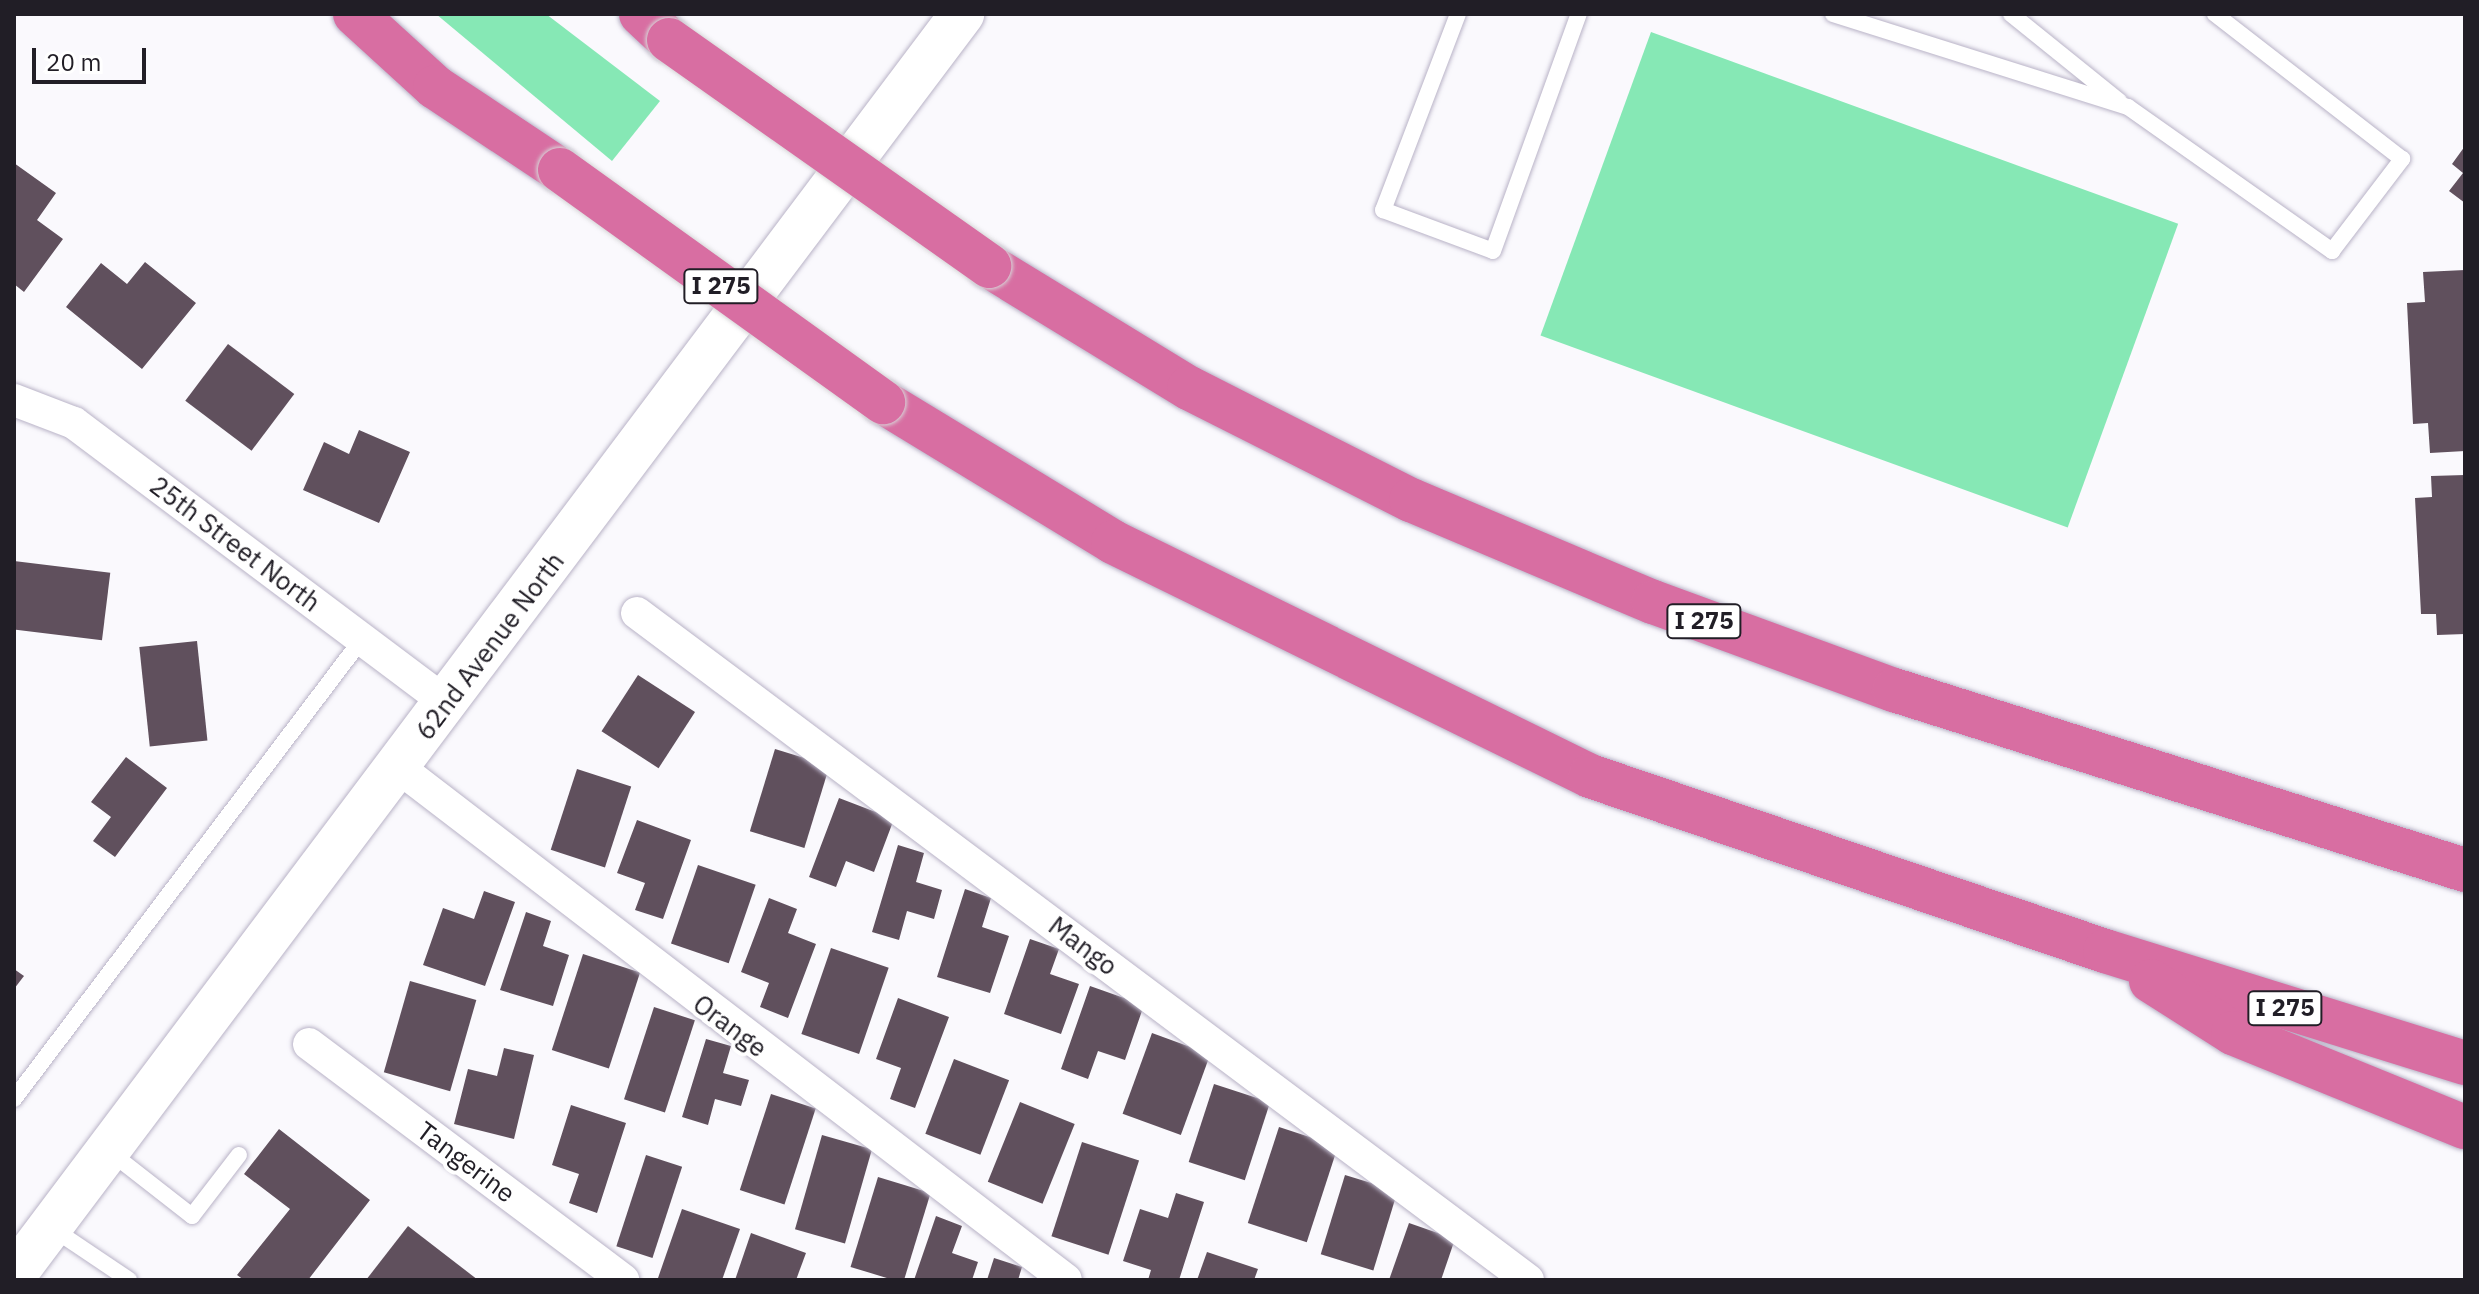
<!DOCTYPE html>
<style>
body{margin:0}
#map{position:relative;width:2479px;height:1294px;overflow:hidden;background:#faf9fd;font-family:"IBM Plex Sans",sans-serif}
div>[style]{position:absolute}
.green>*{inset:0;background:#86e8b5;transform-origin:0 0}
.building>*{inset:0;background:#60505d;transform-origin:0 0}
.roads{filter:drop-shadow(0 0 2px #b9b3c7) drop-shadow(0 0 2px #b9b3c7)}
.lane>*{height:16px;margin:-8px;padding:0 8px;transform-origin:8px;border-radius:8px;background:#fff}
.street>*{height:32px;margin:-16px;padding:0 16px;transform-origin:16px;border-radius:16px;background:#fff}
.secondary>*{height:44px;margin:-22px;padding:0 22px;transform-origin:22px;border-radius:22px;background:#fff}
.highway>*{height:44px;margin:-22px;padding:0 22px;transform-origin:22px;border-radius:22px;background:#d86ea2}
.bridges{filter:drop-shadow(0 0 2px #d7d6d8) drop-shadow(0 0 2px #d7d6d8)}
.highway-bridge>*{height:44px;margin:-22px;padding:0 22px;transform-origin:22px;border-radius:22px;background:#d86ea2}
span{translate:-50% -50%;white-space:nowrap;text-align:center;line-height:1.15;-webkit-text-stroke:8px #fff;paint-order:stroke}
.shield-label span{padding:2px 6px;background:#fff;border:2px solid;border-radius:6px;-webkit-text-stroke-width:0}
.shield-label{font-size:24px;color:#211e26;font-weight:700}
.street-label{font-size:26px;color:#211e26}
.frame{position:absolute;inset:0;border:16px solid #211e26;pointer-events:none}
.scale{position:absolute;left:32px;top:48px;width:114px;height:36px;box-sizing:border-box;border:4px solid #211e26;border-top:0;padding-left:10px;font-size:24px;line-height:28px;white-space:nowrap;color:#211e26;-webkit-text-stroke:6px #fff;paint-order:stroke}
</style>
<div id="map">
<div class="green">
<i style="clip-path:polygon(436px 14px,546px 14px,660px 101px,612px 161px)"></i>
<i style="left:1651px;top:32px;width:561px;height:323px;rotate:20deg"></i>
</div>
<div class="building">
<i style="clip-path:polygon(2465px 146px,2465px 203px,2449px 191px,2463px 173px,2452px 164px)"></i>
<i style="clip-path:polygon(14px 163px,56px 193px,37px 220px,63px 239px,24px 292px,14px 284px)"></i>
<i style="clip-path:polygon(145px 262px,196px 303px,142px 369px,66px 307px,101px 263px,127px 284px)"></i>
<i style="clip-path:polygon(2465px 270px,2465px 451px,2430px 453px,2428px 423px,2413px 424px,2407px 303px,2425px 302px,2423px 272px)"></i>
<i style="left:228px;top:344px;width:83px;height:71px;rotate:37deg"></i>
<i style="clip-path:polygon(359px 430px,410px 452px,379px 523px,303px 490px,324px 442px,349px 454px)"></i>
<i style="clip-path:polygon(2465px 475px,2465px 634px,2437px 635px,2436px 614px,2421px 614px,2415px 498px,2432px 497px,2431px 476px)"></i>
<i style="left:14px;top:561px;width:97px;height:68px;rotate:7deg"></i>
<i style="left:197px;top:641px;width:100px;height:58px;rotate:84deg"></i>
<i style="left:638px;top:675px;width:68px;height:67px;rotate:33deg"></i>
<i style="left:775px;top:749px;width:57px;height:86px;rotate:17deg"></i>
<i style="clip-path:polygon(126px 757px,167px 788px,115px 857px,93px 841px,111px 817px,91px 802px)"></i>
<i style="left:577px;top:769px;width:57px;height:85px;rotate:18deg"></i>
<i style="clip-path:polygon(839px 798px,894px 819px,874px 872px,846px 861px,836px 887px,809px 877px)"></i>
<i style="clip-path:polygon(637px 820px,691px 840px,663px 919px,635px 910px,645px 883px,617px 873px)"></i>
<i style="clip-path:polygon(898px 845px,924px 853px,916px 882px,942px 890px,934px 919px,907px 911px,899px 940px,872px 932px)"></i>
<i style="left:698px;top:865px;width:61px;height:83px;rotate:19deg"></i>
<i style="clip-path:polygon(965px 889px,991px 898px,982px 927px,1009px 936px,990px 993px,937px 977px)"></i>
<i style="clip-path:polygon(484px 891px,515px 902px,485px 986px,423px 965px,443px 908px,474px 919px)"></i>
<i style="clip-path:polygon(769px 898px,797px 909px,788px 933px,816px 944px,788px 1018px,760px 1007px,769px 983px,741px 972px)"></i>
<i style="clip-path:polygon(526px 912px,551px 921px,543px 946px,569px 955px,553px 1006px,500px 990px)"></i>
<i style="clip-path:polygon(1030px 939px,1059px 949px,1050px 974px,1079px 984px,1061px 1034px,1004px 1014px)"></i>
<i style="left:831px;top:948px;width:61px;height:91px;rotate:19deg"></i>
<i style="left:583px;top:954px;width:60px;height:101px;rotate:18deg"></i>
<i style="clip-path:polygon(14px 969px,24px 976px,14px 989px)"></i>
<i style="left:410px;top:981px;width:69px;height:95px;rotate:16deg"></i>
<i style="clip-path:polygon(1090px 986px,1144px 1005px,1125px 1060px,1098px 1051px,1088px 1079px,1061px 1069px)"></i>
<i style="clip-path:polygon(898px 998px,949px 1017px,915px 1108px,890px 1099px,901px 1068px,876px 1059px)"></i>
<i style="left:654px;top:1007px;width:43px;height:97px;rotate:18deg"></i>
<i style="left:1152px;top:1033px;width:62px;height:86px;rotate:20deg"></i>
<i style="clip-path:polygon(706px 1039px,731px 1046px,723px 1073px,749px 1080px,741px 1106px,715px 1099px,708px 1125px,682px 1117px)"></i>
<i style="clip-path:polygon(504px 1048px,534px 1055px,514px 1139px,454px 1124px,468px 1069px,497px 1076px)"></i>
<i style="left:954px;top:1059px;width:59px;height:80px;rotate:21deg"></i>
<i style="left:1214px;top:1084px;width:59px;height:82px;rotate:18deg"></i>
<i style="left:771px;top:1094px;width:47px;height:101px;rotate:18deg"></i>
<i style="left:1020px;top:1102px;width:59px;height:86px;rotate:22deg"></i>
<i style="clip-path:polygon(571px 1105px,626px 1123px,597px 1213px,569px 1203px,579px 1174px,552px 1165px)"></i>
<i style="left:1279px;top:1127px;width:62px;height:101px;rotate:18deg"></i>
<i style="clip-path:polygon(279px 1129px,370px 1200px,308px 1280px,244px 1280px,237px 1275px,290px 1209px,244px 1174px)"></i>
<i style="left:822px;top:1135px;width:52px;height:98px;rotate:16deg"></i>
<i style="left:1082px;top:1142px;width:60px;height:99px;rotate:18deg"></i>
<i style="left:646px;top:1155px;width:38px;height:96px;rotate:18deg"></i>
<i style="left:1345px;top:1175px;width:55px;height:83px;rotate:17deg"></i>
<i style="left:878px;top:1177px;width:55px;height:94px;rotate:17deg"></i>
<i style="clip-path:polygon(1176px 1193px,1204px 1202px,1179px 1280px,1148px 1280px,1151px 1270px,1123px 1261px,1140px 1209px,1168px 1218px)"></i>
<i style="clip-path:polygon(682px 1209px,740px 1229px,722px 1280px,658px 1278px)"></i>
<i style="clip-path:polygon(936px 1216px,962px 1226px,952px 1253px,978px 1262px,972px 1280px,914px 1280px)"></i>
<i style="clip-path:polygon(1409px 1223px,1455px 1239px,1441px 1280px,1389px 1280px)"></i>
<i style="clip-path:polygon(408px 1226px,478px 1280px,366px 1280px)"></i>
<i style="clip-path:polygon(751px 1233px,806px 1253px,796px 1280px,735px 1280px)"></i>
<i style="clip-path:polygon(1207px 1252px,1258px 1269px,1254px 1280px,1197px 1280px)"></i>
<i style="clip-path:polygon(994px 1258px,1022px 1267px,1018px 1280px,987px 1280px)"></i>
</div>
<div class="roads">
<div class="lane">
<i style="left:1458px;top:14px;width:210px;rotate:110.9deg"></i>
<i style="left:1383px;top:210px;width:117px;rotate:20.4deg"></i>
<i style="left:1493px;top:251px;width:252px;rotate:-70.1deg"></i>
<i style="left:1833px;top:14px;width:309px;rotate:17.5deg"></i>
<i style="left:2128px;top:107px;width:250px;rotate:35.2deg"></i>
<i style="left:2332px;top:251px;width:116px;rotate:-52.7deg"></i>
<i style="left:2402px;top:159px;width:237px;rotate:-142.2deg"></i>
<i style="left:2011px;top:14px;width:139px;rotate:38.9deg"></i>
<i style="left:14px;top:1099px;width:577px;rotate:-52.89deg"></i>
<i style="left:110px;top:1152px;width:104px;rotate:38deg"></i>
<i style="left:192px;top:1216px;width:77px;rotate:-52.4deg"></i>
<i style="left:52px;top:1228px;width:93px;rotate:34deg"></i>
</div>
<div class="street">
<i style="left:14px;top:400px;width:64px;rotate:21deg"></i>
<i style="left:74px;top:423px;width:466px;rotate:36.9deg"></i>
<i style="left:637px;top:613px;width:1113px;rotate:36.82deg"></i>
<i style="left:398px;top:767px;width:842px;rotate:37.52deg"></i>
<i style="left:309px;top:1044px;width:393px;rotate:36.9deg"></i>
</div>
<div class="secondary">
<i style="left:14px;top:1275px;width:1578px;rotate:-53.06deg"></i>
</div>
<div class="highway">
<i style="left:355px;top:14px;width:108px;rotate:42.4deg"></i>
<i style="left:435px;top:87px;width:150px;rotate:33.6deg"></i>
<i style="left:641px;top:14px;width:38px;rotate:43deg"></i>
<i style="left:989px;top:266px;width:234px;rotate:31.4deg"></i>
<i style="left:1189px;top:388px;width:249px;rotate:26.8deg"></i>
<i style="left:1411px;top:500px;width:263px;rotate:22.9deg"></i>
<i style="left:1653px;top:602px;width:257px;rotate:20.1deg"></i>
<i style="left:1894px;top:690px;width:599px;rotate:17.5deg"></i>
<i style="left:883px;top:402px;width:269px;rotate:31.3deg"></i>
<i style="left:1113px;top:542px;width:531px;rotate:26.13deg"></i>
<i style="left:1590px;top:776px;width:544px;rotate:18.77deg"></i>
<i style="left:2105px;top:951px;width:377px;rotate:17.3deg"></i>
<i style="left:2151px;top:981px;width:97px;rotate:32.4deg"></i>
<i style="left:2233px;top:1033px;width:250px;rotate:22.1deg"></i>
</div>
</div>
<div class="bridges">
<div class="highway-bridge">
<i style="left:669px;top:40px;width:392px;rotate:35.2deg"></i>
<i style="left:560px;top:170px;width:398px;rotate:35.7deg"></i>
</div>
</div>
<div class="shield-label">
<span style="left:721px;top:286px">I 275</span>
<span style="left:1704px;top:621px">I 275</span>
<span style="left:2285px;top:1008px">I 275</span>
</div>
<div class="street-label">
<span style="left:235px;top:544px;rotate:37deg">25th Street North</span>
<span style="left:490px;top:646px;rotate:-53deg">62nd Avenue North</span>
<span style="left:1083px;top:946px;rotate:37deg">Mango</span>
<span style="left:730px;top:1026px;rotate:37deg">Orange</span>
<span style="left:466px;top:1162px;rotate:37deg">Tangerine</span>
</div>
<div class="frame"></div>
<div class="scale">20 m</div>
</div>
